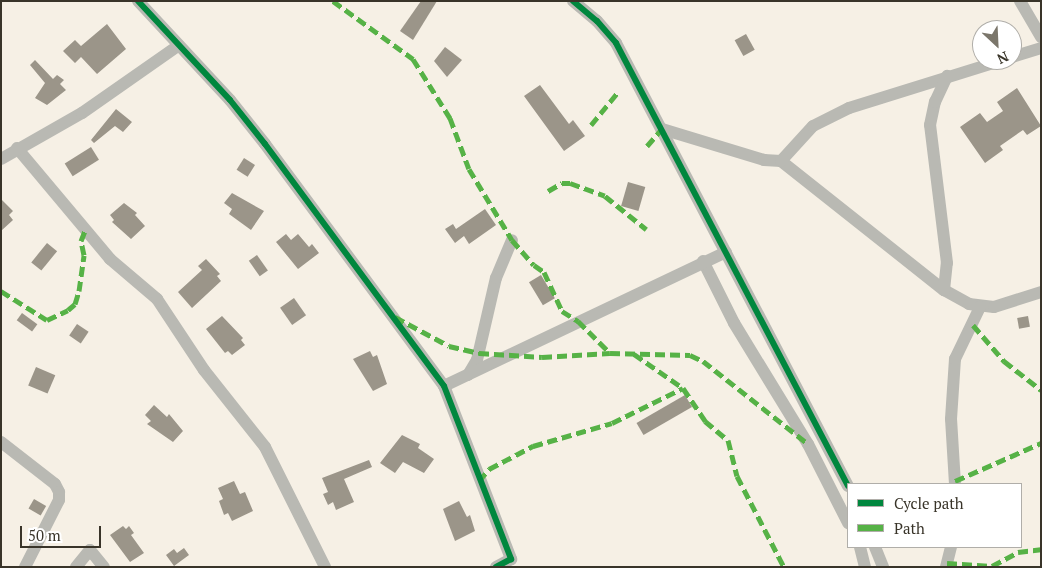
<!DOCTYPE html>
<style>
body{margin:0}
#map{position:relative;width:1042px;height:568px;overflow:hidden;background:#f6f0e5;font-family:"PT Serif",serif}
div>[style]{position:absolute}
.building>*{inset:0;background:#9b9589;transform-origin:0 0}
.minor>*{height:12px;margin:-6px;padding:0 6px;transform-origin:6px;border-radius:6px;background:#b9b9b3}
.quiet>*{height:5px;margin-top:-2.5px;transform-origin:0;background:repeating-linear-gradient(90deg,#56b246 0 10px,transparent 0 15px)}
.cycleway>*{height:6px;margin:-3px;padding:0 3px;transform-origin:3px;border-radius:3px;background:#00873e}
span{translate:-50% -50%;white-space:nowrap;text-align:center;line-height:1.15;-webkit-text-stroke:5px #fff;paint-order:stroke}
.frame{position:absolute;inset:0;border:2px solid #393429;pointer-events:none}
.legend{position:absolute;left:847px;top:483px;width:175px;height:65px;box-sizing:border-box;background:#fff;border:1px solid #b0aea9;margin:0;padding:6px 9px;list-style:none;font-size:15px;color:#393429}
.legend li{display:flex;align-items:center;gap:10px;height:25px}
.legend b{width:25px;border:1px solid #b0aea9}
.north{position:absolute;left:972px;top:20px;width:50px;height:50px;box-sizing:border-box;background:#fff;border:1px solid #b0aea9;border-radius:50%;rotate:155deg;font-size:14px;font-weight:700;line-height:20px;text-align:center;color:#393429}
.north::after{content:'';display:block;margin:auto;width:18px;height:22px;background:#7b766b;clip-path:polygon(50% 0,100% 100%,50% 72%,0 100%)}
.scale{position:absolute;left:20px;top:526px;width:81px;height:22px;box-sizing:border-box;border:2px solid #393429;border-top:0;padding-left:6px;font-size:15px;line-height:18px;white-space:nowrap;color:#393429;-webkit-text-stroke:4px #fff;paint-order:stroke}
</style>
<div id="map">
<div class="building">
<i style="clip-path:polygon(421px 1px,437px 1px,413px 40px,400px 31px)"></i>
<i style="clip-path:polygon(107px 24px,126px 49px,97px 74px,81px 57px,75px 63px,63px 51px,75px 40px,81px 46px)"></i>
<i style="left:746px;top:34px;width:18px;height:13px;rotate:61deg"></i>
<i style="clip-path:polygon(445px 47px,462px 60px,447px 77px,434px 61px)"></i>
<i style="clip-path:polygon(35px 60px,53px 79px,57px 75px,64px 80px,60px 84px,66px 90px,47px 105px,35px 98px,45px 83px,30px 65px)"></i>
<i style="clip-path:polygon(540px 85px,569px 124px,573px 120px,585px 136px,564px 151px,524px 96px)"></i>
<i style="clip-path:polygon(1017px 88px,1041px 126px,1027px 135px,1023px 130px,1000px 146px,1003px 150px,985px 163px,960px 127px,980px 113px,987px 122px,1003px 111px,997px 102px)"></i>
<i style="clip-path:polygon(116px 109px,132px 122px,123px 132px,115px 126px,94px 143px,91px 140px)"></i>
<i style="left:91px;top:147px;width:15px;height:31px;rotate:58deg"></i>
<i style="left:244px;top:158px;width:13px;height:14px;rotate:32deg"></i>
<i style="left:628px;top:182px;width:18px;height:25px;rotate:16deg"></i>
<i style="clip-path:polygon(232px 193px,264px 211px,251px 230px,229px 214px,232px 209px,224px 203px)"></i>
<i style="clip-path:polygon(1px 199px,13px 211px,9px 215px,13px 220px,1px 231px)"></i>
<i style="clip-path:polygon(124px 203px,137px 213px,135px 215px,145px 226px,131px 239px,112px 222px,114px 220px,110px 215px)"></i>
<i style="clip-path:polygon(485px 209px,496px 225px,469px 244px,464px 236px,455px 243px,445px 229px,453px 224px,456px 229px)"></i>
<i style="clip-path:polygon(286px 234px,291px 240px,298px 234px,309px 247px,312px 244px,319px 253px,298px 269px,276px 242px)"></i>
<i style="left:47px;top:243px;width:13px;height:25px;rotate:39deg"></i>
<i style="left:257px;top:255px;width:19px;height:10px;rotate:55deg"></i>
<i style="clip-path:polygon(206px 259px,220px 274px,217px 276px,221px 281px,192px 308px,178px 292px,202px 270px,198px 266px)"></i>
<i style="left:541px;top:275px;width:27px;height:14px;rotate:59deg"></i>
<i style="left:294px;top:298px;width:21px;height:17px;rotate:55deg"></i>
<i style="left:22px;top:313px;width:19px;height:9px;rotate:36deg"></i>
<i style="clip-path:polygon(222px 316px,243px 338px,241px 340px,245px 345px,232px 355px,228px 351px,225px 353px,206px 329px)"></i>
<i style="left:1028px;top:316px;width:11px;height:11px;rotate:80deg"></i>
<i style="left:77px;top:324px;width:14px;height:14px;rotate:34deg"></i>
<i style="clip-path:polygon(370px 351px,373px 357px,377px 355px,387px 384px,373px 391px,353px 359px)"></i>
<i style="left:36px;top:367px;width:21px;height:20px;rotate:23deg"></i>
<i style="left:685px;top:395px;width:14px;height:56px;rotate:60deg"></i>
<i style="clip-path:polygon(154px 405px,167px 417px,169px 414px,183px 431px,173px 442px,147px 424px,151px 421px,145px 415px)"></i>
<i style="clip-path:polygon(402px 435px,420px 444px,418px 448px,434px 459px,424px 473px,403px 462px,395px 473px,380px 463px)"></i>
<i style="clip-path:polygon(369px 460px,372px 467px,344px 479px,354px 502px,336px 510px,333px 502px,328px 505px,323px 494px,328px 492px,322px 478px)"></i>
<i style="clip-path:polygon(234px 481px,240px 494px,245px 492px,253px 511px,232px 521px,228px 513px,224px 515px,219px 501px,223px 499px,218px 488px)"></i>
<i style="left:34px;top:499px;width:14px;height:11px;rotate:30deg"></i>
<i style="clip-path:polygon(459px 501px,467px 517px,470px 515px,475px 531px,455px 541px,443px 509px)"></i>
<i style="clip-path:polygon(123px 526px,126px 529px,129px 526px,134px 533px,131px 535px,144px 553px,130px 562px,110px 535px)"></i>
<i style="clip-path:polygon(184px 548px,189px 555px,174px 566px,166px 555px,174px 549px,177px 553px)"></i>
</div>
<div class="minor">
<i style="left:138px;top:1px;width:135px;rotate:47.1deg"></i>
<i style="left:230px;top:100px;width:56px;rotate:51.5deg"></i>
<i style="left:265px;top:144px;width:301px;rotate:53.5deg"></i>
<i style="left:444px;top:386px;width:186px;rotate:68.8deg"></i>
<i style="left:511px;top:559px;width:17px;rotate:152deg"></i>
<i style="left:573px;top:1px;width:31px;rotate:40deg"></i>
<i style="left:597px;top:21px;width:29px;rotate:49deg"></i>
<i style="left:616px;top:43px;width:500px;rotate:62.36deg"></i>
<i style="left:1020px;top:1px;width:42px;rotate:59.7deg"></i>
<i style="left:1012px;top:57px;width:30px;rotate:-17deg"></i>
<i style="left:662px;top:129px;width:107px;rotate:16.9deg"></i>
<i style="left:764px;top:160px;width:17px;rotate:3deg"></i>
<i style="left:781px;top:161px;width:208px;rotate:38.4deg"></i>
<i style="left:944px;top:290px;width:29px;rotate:29deg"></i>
<i style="left:969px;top:304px;width:25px;rotate:7deg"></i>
<i style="left:994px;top:307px;width:49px;rotate:-17.7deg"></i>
<i style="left:17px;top:148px;width:145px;rotate:50deg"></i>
<i style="left:110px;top:259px;width:62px;rotate:40.4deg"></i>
<i style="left:157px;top:299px;width:85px;rotate:56.5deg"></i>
<i style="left:204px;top:370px;width:98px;rotate:51.6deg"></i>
<i style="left:265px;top:447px;width:134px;rotate:63.4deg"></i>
<i style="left:1px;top:159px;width:93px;rotate:-29.6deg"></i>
<i style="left:82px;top:113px;width:118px;rotate:-35deg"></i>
<i style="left:781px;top:161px;width:47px;rotate:-47.6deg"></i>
<i style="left:813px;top:126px;width:40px;rotate:-26.6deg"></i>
<i style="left:849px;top:108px;width:161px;rotate:-17.3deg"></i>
<i style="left:703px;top:261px;width:69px;rotate:63.4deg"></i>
<i style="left:734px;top:323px;width:142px;rotate:58.6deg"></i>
<i style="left:808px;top:444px;width:89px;rotate:63.1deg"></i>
<i style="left:944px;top:290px;width:27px;rotate:-84deg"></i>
<i style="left:947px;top:263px;width:139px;rotate:-97deg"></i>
<i style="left:930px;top:125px;width:24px;rotate:-78deg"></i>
<i style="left:935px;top:102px;width:29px;rotate:-65deg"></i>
<i style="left:468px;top:375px;width:17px;rotate:-59deg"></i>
<i style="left:477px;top:360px;width:84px;rotate:-77deg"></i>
<i style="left:496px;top:278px;width:41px;rotate:-67.2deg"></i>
<i style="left:444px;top:386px;width:312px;rotate:-25.4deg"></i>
<i style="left:1px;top:442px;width:68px;rotate:37.9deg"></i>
<i style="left:55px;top:484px;width:9px;rotate:63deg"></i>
<i style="left:59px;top:492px;width:8px;rotate:90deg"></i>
<i style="left:59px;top:500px;width:75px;rotate:116.9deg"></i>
<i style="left:955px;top:484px;width:65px;rotate:-93.5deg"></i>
<i style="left:951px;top:419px;width:60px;rotate:-86.2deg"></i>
<i style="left:955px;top:359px;width:58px;rotate:-64.3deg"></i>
<i style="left:860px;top:547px;width:21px;rotate:76deg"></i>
<i style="left:875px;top:547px;width:22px;rotate:68deg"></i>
<i style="left:76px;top:567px;width:22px;rotate:-51deg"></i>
<i style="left:90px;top:550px;width:22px;rotate:51deg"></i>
<i style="left:946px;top:567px;width:21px;rotate:-76deg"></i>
</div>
<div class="quiet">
<i style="left:333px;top:1px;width:99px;rotate:35.9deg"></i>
<i style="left:413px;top:59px;width:70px;rotate:57.9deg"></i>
<i style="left:450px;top:118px;width:54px;rotate:69.6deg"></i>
<i style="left:469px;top:169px;width:83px;rotate:58.8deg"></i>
<i style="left:512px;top:240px;width:33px;rotate:49deg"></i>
<i style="left:534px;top:265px;width:12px;rotate:35deg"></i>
<i style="left:544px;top:272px;width:43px;rotate:65.2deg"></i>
<i style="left:562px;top:311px;width:19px;rotate:32deg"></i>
<i style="left:578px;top:321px;width:45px;rotate:45deg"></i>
<i style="left:591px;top:125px;width:43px;rotate:-50.7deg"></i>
<i style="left:647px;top:146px;width:23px;rotate:-49deg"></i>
<i style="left:548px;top:191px;width:16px;rotate:-30deg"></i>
<i style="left:562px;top:183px;width:8px"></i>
<i style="left:570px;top:183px;width:37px;rotate:20deg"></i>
<i style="left:605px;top:196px;width:53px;rotate:38.8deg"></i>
<i style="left:1px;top:291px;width:54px;rotate:32.2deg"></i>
<i style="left:47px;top:320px;width:23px;rotate:-25deg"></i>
<i style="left:68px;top:310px;width:9px;rotate:-41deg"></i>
<i style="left:75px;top:304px;width:14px;rotate:-73deg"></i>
<i style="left:79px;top:291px;width:36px;rotate:-82deg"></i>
<i style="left:84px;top:255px;width:14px;rotate:-102deg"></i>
<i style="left:81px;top:241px;width:14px;rotate:-69deg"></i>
<i style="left:395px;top:317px;width:61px;rotate:28.2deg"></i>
<i style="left:449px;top:346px;width:31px;rotate:13deg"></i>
<i style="left:479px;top:353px;width:63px;rotate:3.6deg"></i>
<i style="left:542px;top:357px;width:68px;rotate:-3.4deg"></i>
<i style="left:610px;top:353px;width:80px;rotate:1.4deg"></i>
<i style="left:690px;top:355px;width:14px;rotate:25deg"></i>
<i style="left:703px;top:361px;width:134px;rotate:38.3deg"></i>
<i style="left:973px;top:325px;width:48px;rotate:49.3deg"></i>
<i style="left:1004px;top:361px;width:47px;rotate:38.1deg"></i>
<i style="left:634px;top:354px;width:60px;rotate:34.8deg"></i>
<i style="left:683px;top:388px;width:40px;rotate:56deg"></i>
<i style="left:705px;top:421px;width:30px;rotate:40deg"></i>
<i style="left:728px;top:440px;width:37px;rotate:76deg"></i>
<i style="left:737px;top:476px;width:102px;rotate:62.7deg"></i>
<i style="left:479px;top:481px;width:16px;rotate:-50deg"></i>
<i style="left:489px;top:469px;width:50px;rotate:-27.6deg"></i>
<i style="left:533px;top:446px;width:82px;rotate:-16.2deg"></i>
<i style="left:612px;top:423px;width:79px;rotate:-26.2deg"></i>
<i style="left:955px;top:481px;width:94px;rotate:-23.8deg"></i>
<i style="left:947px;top:563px;width:45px;rotate:3.8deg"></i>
<i style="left:992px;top:566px;width:30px;rotate:-28deg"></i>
<i style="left:1018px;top:552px;width:23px;rotate:-7deg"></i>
</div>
<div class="cycleway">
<i style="left:138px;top:1px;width:135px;rotate:47.1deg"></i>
<i style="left:230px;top:100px;width:56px;rotate:51.5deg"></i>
<i style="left:265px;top:144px;width:301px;rotate:53.5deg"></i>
<i style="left:444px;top:386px;width:186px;rotate:68.8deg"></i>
<i style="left:511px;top:559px;width:17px;rotate:152deg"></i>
<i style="left:573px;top:1px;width:31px;rotate:40deg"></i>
<i style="left:597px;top:21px;width:29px;rotate:49deg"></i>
<i style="left:616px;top:43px;width:500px;rotate:62.36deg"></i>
</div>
<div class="frame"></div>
<ul class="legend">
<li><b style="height:6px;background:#00873e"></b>Cycle path</li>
<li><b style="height:6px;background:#56b246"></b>Path</li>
</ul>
<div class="north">N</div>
<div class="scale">50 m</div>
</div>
